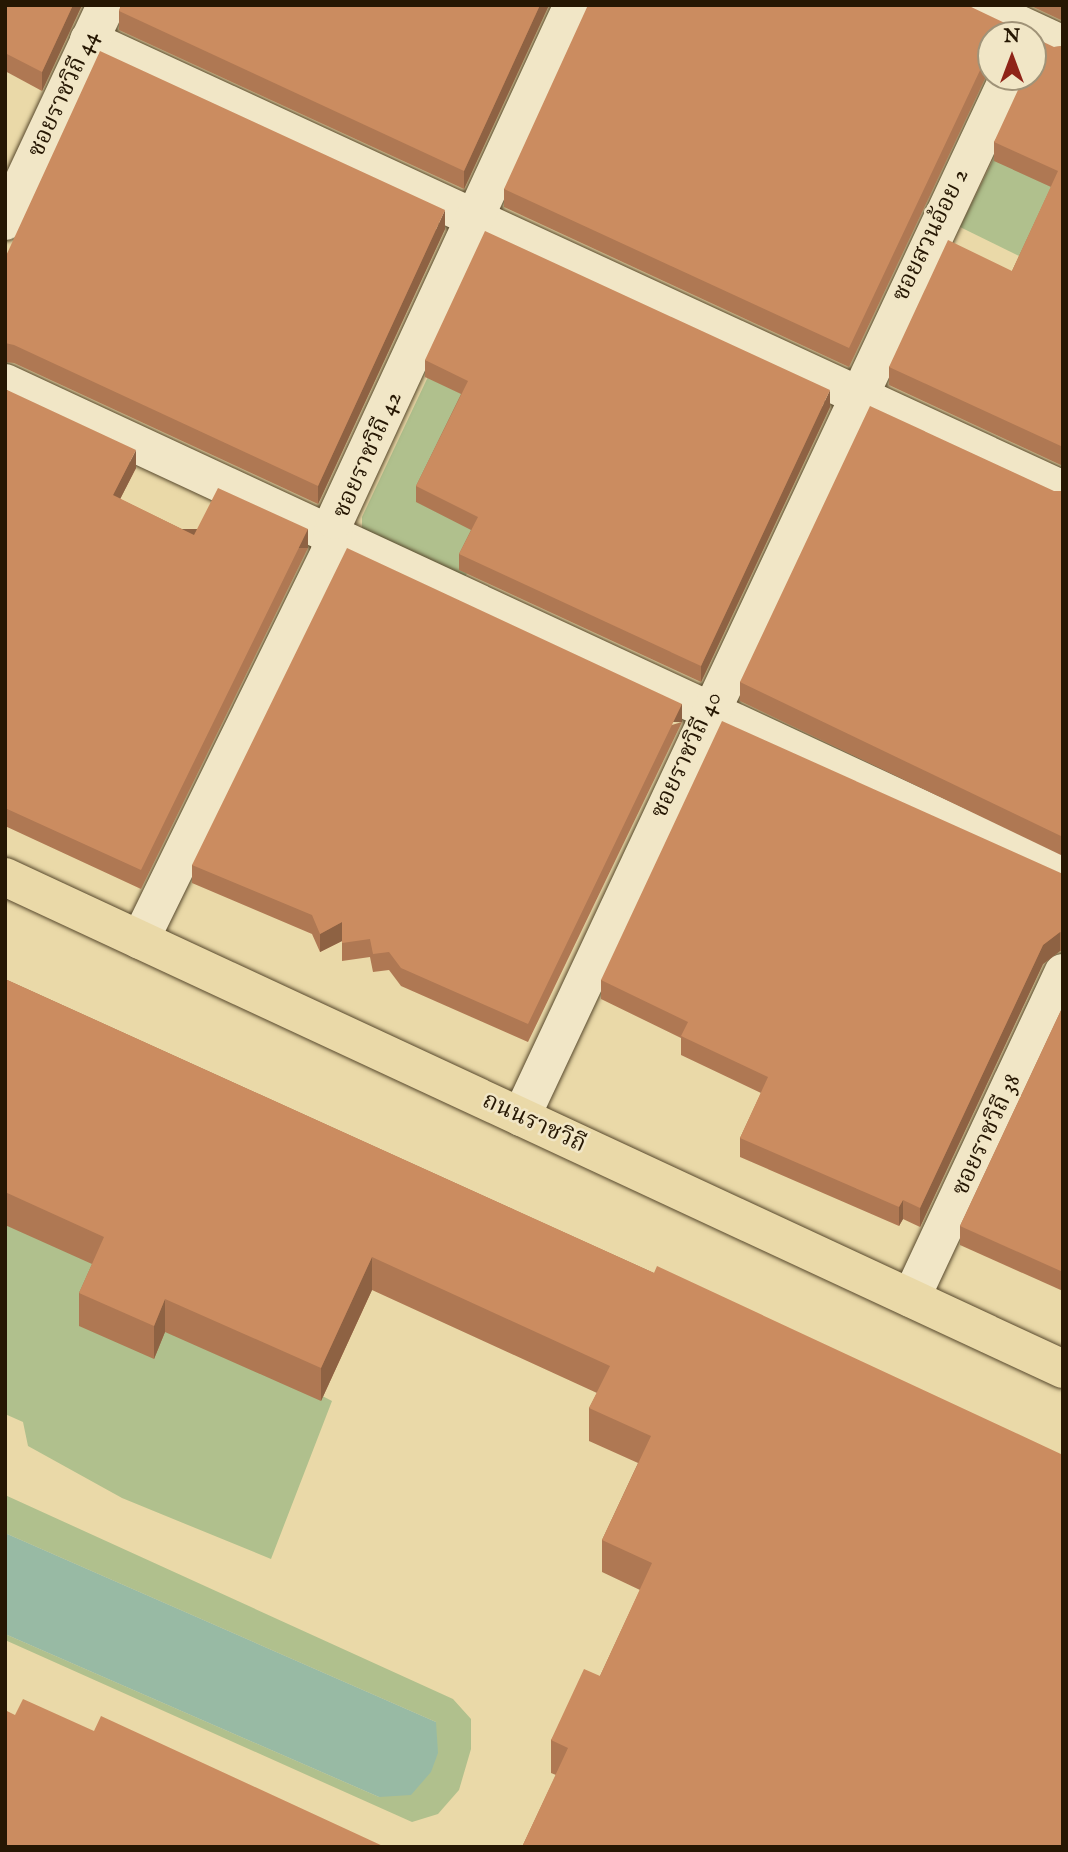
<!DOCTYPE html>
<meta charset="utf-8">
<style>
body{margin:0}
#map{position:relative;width:1068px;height:1852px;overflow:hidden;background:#ead9a8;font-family:"IM FELL English","Noto Serif Thai",serif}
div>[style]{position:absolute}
.green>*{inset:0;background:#b0c08d}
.water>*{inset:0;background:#98baa4}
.roads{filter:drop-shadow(0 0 2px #57482c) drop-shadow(0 0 2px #57482c)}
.street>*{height:38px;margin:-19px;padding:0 19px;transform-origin:19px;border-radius:19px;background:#f1e6c6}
.primary>*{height:38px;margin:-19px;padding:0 19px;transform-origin:19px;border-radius:19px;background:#ead9a8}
.wall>*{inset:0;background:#af7853}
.shaded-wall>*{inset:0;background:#8e6243;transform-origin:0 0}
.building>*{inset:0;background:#cb8c60}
span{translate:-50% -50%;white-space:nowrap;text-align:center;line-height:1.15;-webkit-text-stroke:5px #f1e6c6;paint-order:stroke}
.street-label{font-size:24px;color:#261703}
.frame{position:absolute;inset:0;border:7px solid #261703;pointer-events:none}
.north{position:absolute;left:977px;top:21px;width:70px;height:70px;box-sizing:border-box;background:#f1e6c6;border:2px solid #a09378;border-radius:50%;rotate:0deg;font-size:19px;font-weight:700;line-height:28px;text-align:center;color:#261703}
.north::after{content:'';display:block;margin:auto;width:24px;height:32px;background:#8f2418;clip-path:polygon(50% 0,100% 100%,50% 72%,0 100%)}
</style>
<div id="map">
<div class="green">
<i style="clip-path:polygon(997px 152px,1063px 184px,1062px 277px,960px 227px)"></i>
<i style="clip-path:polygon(490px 245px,493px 528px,461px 584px,362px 537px,362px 517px)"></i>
<i style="clip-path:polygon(5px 1225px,106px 1241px,90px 1275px,332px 1401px,271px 1559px,122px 1498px,28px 1446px,23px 1422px,5px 1414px)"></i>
<i style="clip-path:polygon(5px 1495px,453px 1699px,471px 1719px,471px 1749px,459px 1790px,438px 1814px,412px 1822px,5px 1640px,5px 1634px,379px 1797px,436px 1722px,5px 1533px)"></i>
</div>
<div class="water">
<i style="clip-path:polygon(5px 1533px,436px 1722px,438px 1753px,431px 1772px,411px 1795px,379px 1797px,5px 1634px)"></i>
</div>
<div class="roads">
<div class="street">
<i style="left:977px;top:5px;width:95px;rotate:24.9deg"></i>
<i style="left:89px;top:40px;width:1073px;rotate:24.8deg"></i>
<i style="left:5px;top:221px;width:238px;rotate:-64.9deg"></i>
<i style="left:5px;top:383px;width:1167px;rotate:24.94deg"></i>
<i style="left:140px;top:940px;width:432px;rotate:-63.9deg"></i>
<i style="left:330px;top:552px;width:32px;rotate:-81deg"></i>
<i style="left:335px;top:520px;width:567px;rotate:-65.2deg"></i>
<i style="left:521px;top:1117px;width:1149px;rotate:-64.86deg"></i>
<i style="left:911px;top:1298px;width:359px;rotate:-64.9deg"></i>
</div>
<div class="primary">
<i style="left:5px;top:877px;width:1167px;rotate:24.94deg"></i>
</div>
</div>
<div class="wall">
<i style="clip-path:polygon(5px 5px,82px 5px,42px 91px,5px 71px)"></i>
<i style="clip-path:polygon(121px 5px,549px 5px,464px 189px,119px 30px,119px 11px)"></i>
<i style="clip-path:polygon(1029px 5px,1063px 5px,1063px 21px)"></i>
<i style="clip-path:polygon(991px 35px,991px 66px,849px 367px,504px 207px,504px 189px)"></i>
<i style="clip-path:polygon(1063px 46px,1063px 466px,889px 385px,889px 367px,1012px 271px,1051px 187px,994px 161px,994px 142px,1054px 47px)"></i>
<i style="clip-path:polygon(445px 229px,318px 504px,14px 363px,5px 362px,5px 258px)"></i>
<i style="clip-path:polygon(425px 360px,830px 407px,701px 682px,459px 570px,459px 554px,471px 530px,416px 502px,416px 486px,461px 394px,425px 377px)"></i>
<i style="clip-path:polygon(5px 389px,136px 468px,120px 499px,194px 535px,308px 548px,141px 889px,5px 826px)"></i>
<i style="clip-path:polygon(1054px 491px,1063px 491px,1063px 856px,740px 701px,740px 682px)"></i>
<i style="clip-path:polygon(682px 722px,528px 1042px,401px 986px,389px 970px,373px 972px,370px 957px,342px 961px,342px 941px,320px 952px,312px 934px,192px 883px,192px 865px)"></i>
<i style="clip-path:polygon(1063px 874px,1063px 952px,1060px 951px,1043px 964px,920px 1227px,903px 1219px,899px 1226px,740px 1157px,740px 1138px,761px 1093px,681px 1055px,681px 1038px,601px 999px,601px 980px)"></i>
<i style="clip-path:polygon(5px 979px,654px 1273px,1063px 1847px,522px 1847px,556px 1775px,551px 1773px,551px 1740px,600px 1676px,640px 1590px,602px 1572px,602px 1540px,638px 1463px,589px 1441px,589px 1408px,597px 1393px,372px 1290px,321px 1401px,165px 1332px,154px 1359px,79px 1326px,79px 1293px,92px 1264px,5px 1225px)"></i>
<i style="clip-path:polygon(1063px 1006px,1063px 1291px,960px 1245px,960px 1226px)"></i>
</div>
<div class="shaded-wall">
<i style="clip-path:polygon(73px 5px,82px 5px,42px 91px,42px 72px)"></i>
<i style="clip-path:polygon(540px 5px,549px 5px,464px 189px,464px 171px)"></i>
<i style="left:991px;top:47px;width:19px;height:333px;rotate:90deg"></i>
<i style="clip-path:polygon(445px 210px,445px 229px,318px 504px,318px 486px)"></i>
<i style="clip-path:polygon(830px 390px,830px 407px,701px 682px,701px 666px)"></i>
<i style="clip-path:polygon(136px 450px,136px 468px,113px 513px,113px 495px)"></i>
<i style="left:308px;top:529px;width:19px;height:380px;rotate:90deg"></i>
<i style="left:682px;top:704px;width:18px;height:355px;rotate:90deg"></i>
<i style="clip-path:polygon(342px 922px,342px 941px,320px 952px,320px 934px)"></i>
<i style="clip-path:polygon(1060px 932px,1060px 951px,1043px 964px,920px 1227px,920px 1208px,1043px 945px)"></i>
<i style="clip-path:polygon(903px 1200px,903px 1219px,899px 1226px,899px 1207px)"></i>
<i style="clip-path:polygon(372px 1257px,372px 1290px,321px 1401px,321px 1368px)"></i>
<i style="clip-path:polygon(165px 1299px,165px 1332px,154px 1359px,154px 1326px)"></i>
</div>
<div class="building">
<i style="clip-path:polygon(5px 5px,73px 5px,42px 72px,5px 53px)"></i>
<i style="clip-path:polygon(121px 5px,540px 5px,464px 171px,119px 11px)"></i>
<i style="clip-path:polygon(588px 5px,967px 5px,1030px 35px,991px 35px,991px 47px,849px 348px,504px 189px)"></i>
<i style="clip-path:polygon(1033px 37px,1054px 47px,1063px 46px,1063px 447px,889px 367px,948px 240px,1012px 271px,1058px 171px,994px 142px,1024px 77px,1033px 77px)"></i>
<i style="clip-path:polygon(100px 51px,445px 210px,318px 486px,14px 345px,5px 343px,5px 258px)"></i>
<i style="clip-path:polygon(485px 231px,830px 390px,701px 666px,459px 554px,478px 517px,416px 486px,468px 381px,425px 360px)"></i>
<i style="clip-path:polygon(5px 389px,136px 450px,113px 495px,194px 535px,218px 488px,308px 529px,141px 870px,5px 808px)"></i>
<i style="clip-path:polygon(870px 406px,1054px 491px,1063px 491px,1063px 837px,740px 682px)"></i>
<i style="clip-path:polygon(347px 548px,682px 704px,528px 1024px,401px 968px,389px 952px,373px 954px,370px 939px,342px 943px,342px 922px,320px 934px,312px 915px,192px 865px)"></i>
<i style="clip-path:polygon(722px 721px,1063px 874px,1063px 933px,1060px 932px,1043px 945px,920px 1208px,903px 1200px,899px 1207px,740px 1138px,768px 1077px,681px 1036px,688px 1022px,601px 980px)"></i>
<i style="clip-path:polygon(5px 979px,654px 1273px,657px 1266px,1063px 1455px,1063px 1847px,982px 1847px,978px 1845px,978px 1847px,522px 1847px,568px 1748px,551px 1740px,584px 1669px,600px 1676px,652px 1563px,602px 1540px,651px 1436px,589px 1408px,610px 1366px,372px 1257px,321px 1368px,165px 1299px,154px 1326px,79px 1293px,104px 1237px,5px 1192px)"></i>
<i style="clip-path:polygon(1063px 1006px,1063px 1272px,960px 1226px)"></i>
<i style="clip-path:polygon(23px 1699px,94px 1731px,101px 1716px,385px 1847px,5px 1847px,5px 1710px,15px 1715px)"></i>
</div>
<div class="street-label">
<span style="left:64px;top:94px;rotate:-65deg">ซอยราชวิถี 44</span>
<span style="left:931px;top:235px;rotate:-64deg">ซอยสวนอ้อย 2</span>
<span style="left:368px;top:455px;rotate:-66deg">ซอยราชวิถี 42</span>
<span style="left:687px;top:755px;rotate:-65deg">ซอยราชวิถี 40</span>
<span style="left:534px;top:1123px;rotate:25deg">ถนนราชวิถี</span>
<span style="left:987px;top:1135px;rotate:-65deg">ซอยราชวิถี 38</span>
</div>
<div class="frame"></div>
<div class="north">N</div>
</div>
